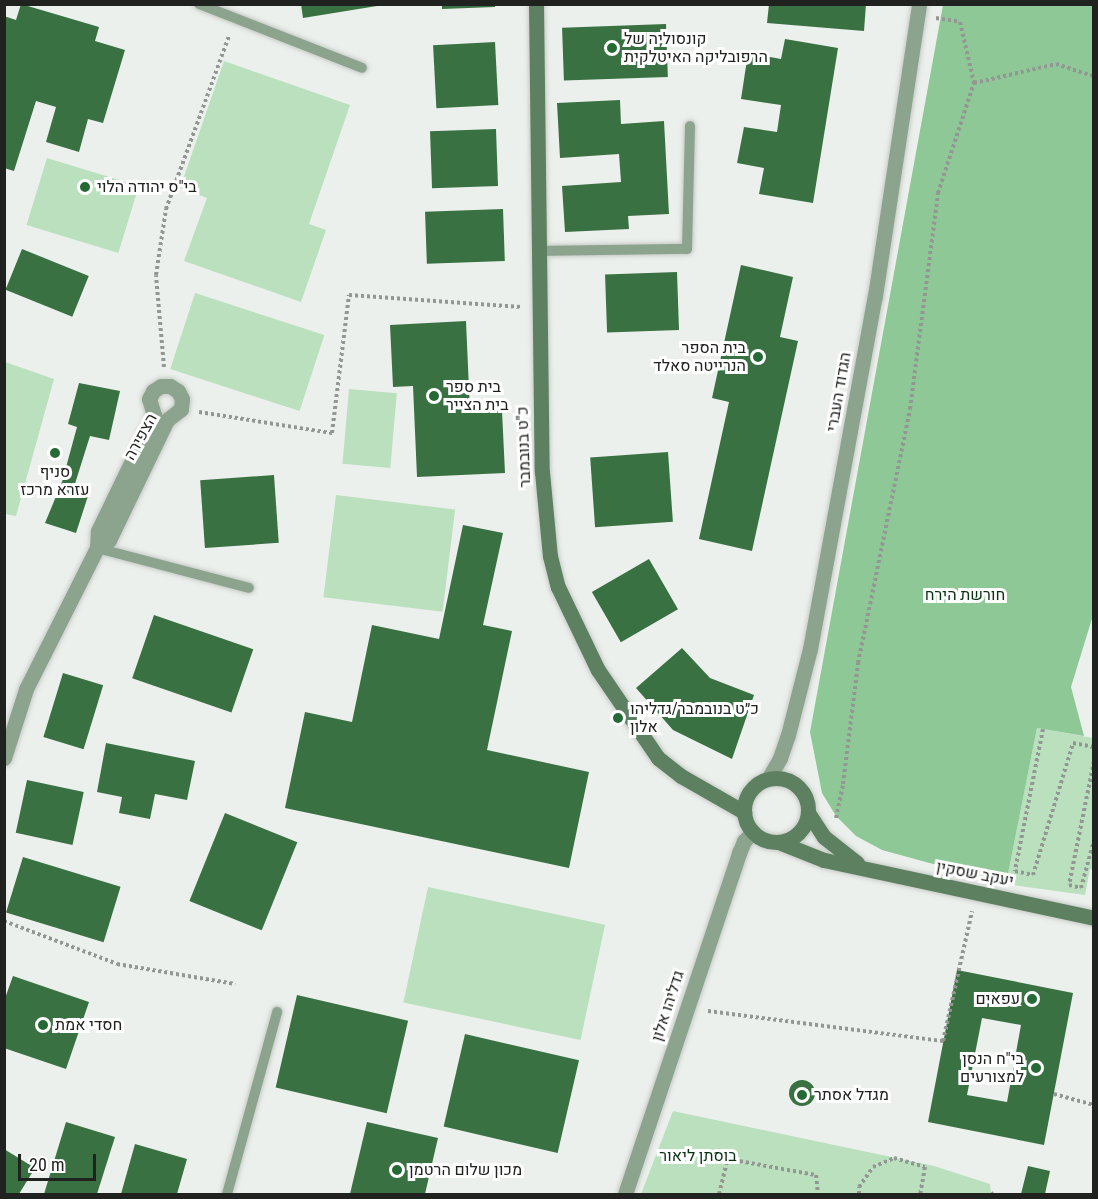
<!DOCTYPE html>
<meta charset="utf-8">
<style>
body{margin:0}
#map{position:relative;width:1098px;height:1199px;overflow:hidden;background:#ecf0ec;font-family:"Roboto Condensed",Heebo,sans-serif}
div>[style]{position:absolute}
.green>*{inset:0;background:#bae0be;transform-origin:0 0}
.forest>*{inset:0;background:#8ec896}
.building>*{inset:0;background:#3a7143;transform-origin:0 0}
.round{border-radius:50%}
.path>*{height:4px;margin-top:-2px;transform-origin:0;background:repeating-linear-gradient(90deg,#939793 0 3px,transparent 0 6px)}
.roads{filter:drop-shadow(0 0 2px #c7cbc7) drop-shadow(0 0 2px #c7cbc7)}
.lane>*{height:10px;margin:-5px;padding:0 5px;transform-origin:5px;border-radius:5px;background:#8ca48e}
.street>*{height:15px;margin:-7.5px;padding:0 7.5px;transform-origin:7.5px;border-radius:7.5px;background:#8ca48e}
.secondary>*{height:15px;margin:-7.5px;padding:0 7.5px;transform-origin:7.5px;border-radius:7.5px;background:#5c8060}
.secondary>.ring{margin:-7.5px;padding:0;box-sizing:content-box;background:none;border:15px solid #5c8060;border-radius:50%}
.dots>*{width:16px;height:16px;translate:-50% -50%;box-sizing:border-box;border:3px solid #fff;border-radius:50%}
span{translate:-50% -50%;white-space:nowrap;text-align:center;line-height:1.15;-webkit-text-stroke:6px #fff;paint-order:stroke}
.poi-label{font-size:16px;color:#202220}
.left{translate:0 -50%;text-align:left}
.right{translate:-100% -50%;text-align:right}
.street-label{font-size:16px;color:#202220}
.park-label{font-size:16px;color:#083313}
.frame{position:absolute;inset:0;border:6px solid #202220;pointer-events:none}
.scale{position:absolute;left:18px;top:1154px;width:78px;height:27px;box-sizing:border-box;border:3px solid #202220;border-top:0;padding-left:8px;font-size:18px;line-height:21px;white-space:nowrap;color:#202220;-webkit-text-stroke:4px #fff;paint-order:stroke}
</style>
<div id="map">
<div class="green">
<i style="clip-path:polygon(224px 61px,350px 105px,309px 224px,326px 230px,301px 302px,184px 261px,207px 198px,180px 188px)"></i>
<i style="left:47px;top:158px;width:96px;height:70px;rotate:17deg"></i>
<i style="left:195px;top:293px;width:136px;height:80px;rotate:18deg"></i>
<i style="clip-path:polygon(5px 362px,54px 379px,16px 516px,5px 514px)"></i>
<i style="left:349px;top:389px;width:48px;height:75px;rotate:5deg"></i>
<i style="left:336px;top:495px;width:120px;height:103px;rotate:7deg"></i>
<i style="clip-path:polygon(1037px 728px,1093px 738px,1093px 870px,1090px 869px,1085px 895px,1006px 884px)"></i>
<i style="left:428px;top:887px;width:181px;height:118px;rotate:12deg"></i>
<i style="clip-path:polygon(673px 1111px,934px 1166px,990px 1184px,991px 1194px,641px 1194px)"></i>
</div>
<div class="forest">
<i style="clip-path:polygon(943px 5px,1093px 5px,1094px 612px,1071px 687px,1084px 736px,1037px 728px,1006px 884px,882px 850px,856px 836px,836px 816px,822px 793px,810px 732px)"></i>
</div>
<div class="building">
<i style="clip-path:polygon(21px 4px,99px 27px,95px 41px,125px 50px,103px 123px,88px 119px,79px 152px,46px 142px,56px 107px,36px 101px,14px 171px,4px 168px,4px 16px,16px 20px)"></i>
<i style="clip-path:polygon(301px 4px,377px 4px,377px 6px,303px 18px)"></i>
<i style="clip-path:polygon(442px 4px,495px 4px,495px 7px,442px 9px)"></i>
<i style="clip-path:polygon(769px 4px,866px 4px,864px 31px,767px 23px)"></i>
<i style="left:666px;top:24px;width:53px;height:104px;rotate:88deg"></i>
<i style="clip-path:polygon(785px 39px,838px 48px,813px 203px,759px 194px,764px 168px,737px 163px,744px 127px,777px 132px,781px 105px,741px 99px,748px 53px,781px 59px)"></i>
<i style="left:495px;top:42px;width:63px;height:62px;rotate:87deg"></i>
<i style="clip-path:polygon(620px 100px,621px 124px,664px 121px,669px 214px,628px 216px,629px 229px,565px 232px,562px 186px,621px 182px,619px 154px,560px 158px,557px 103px)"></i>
<i style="left:496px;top:129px;width:57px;height:66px;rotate:88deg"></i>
<i style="left:503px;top:209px;width:52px;height:78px;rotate:88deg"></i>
<i style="left:22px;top:249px;width:72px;height:44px;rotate:22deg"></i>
<i style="clip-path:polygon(741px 265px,793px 277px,780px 337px,798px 341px,752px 551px,699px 539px,729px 402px,712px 398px)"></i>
<i style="left:677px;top:272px;width:58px;height:72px;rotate:88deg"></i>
<i style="clip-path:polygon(466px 321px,470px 412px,502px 411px,505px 473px,417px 477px,413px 386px,393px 387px,390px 325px)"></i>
<i style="clip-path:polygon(79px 383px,120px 391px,109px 440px,90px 436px,73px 490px,88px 496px,76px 533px,45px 523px,62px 482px,77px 427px,68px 424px)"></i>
<i style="left:668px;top:452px;width:70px;height:78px;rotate:86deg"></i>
<i style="left:274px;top:475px;width:68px;height:74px;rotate:86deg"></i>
<i style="clip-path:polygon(463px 525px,503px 533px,483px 625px,512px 631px,487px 750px,589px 772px,569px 868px,285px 808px,305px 712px,352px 722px,372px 625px,439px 639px)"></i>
<i style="left:649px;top:559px;width:58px;height:66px;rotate:60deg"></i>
<i style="left:154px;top:615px;width:105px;height:67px;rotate:19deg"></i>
<i style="clip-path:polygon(682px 648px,710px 678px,754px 695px,732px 759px,673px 730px,636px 688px)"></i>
<i style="left:63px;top:673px;width:42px;height:67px;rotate:17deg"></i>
<i style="clip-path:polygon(106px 743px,195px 761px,187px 800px,155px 794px,150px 819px,119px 813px,122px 797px,97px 792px)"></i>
<i style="left:27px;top:780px;width:58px;height:54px;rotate:12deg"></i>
<i style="left:225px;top:813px;width:78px;height:95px;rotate:22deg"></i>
<i style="left:23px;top:857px;width:102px;height:58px;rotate:17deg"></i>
<i style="clip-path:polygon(evenodd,957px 970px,1073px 993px,1044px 1145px,928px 1122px,957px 970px,982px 1018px,1021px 1025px,1007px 1102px,967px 1095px,982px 1018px)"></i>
<i style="clip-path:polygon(13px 976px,89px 1002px,66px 1069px,4px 1048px,4px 1001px)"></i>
<i style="left:297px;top:995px;width:114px;height:95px;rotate:13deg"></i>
<i style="left:465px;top:1034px;width:117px;height:95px;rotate:13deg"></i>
<i class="round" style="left:789px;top:1080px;width:26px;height:26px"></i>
<i style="clip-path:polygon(66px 1122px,115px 1137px,97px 1194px,44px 1194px)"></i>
<i style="clip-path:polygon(367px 1122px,438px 1138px,425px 1194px,350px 1194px)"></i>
<i style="clip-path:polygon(135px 1144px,187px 1159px,177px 1194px,121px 1194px)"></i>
<i style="clip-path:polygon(4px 1149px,35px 1168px,19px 1194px,4px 1194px)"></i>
<i style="clip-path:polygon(1028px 1166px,1050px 1171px,1045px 1194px,1021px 1194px)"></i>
</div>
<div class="path">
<i style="left:936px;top:18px;width:24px;rotate:9deg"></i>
<i style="left:960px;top:22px;width:63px;rotate:77.1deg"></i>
<i style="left:974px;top:83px;width:84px;rotate:-13deg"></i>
<i style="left:1056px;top:64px;width:40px;rotate:18deg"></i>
<i style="left:164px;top:367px;width:92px;rotate:-95deg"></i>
<i style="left:156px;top:275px;width:67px;rotate:-81.4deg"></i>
<i style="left:166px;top:209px;width:184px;rotate:-70deg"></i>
<i style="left:199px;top:412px;width:135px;rotate:9deg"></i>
<i style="left:332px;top:433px;width:139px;rotate:-83deg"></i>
<i style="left:349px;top:295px;width:172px;rotate:4deg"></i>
<i style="left:1043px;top:729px;width:145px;rotate:101.2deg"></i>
<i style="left:1015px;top:871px;width:18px;rotate:13deg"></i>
<i style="left:1033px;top:875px;width:138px;rotate:-73.1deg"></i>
<i style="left:1073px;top:743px;width:21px;rotate:11deg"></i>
<i style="left:1094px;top:761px;width:126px;rotate:101.4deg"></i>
<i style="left:1069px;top:885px;width:12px;rotate:14deg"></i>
<i style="left:1081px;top:888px;width:50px;rotate:-74.8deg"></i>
<i style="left:836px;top:818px;width:35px;rotate:-78deg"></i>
<i style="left:843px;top:784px;width:122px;rotate:-82.9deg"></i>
<i style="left:858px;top:663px;width:259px;rotate:-78.4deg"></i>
<i style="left:910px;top:409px;width:218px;rotate:-82.6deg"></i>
<i style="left:938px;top:193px;width:116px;rotate:-71.9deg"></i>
<i style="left:4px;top:921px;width:121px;rotate:20.8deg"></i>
<i style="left:117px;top:964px;width:120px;rotate:9.6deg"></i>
<i style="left:708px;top:1011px;width:237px;rotate:7.3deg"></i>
<i style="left:943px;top:1041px;width:133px;rotate:-77.4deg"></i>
<i style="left:1054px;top:1094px;width:41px;rotate:15.4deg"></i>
<i style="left:719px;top:1194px;width:36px;rotate:-76deg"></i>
<i style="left:728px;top:1159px;width:89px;rotate:10.3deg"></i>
<i style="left:816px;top:1175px;width:19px;rotate:84deg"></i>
<i style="left:859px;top:1194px;width:7px;rotate:-90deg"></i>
<i style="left:859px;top:1187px;width:24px;rotate:-55deg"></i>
<i style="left:873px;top:1167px;width:23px;rotate:-23deg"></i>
<i style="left:894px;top:1158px;width:32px;rotate:16deg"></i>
<i style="left:925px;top:1167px;width:27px;rotate:100deg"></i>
<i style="left:992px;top:1194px;width:2px;rotate:-27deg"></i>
</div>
<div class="roads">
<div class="lane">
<i style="left:199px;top:4px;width:175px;rotate:21.4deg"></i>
<i style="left:538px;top:251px;width:149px;rotate:-0.8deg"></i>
<i style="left:687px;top:249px;width:123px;rotate:-88.6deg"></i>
<i style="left:97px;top:548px;width:157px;rotate:14.7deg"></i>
<i style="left:227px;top:1194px;width:189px;rotate:-74.6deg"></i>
</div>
<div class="street">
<i style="left:4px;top:758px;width:72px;rotate:-72.3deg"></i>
<i style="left:26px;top:689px;width:158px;rotate:-63.3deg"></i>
<i style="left:97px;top:548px;width:17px;rotate:-87deg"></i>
<i style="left:98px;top:531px;width:129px;rotate:-64.2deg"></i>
<i style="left:154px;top:415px;width:17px;rotate:-107deg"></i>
<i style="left:149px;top:399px;width:9px;rotate:-63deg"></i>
<i style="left:153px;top:391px;width:9px;rotate:-32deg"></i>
<i style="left:161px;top:386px;width:9px"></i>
<i style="left:170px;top:386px;width:9px;rotate:32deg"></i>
<i style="left:178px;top:391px;width:9px;rotate:63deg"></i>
<i style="left:182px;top:399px;width:10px;rotate:96deg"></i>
<i style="left:181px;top:409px;width:18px;rotate:142deg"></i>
<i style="left:167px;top:420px;width:133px;rotate:115.8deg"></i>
<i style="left:109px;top:540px;width:14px;rotate:146deg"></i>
<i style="left:768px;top:779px;width:24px;rotate:-60deg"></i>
<i style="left:780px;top:758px;width:24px;rotate:-71deg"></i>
<i style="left:788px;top:735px;width:89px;rotate:-75.7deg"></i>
<i style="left:810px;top:649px;width:359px;rotate:-79.6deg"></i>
<i style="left:875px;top:296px;width:295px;rotate:-81.4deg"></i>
<i style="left:625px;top:1194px;width:360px;rotate:-71.5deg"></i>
<i style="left:739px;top:853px;width:13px;rotate:-67deg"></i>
<i style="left:744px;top:841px;width:13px;rotate:-45deg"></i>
</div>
<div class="secondary">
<i style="left:536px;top:4px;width:468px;rotate:89.3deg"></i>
<i style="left:542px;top:472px;width:84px;rotate:84.6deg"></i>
<i style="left:550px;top:556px;width:32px;rotate:76deg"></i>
<i style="left:558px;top:587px;width:92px;rotate:64.3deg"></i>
<i style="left:598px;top:670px;width:107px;rotate:55.7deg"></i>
<i style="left:658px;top:758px;width:29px;rotate:38deg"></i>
<i style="left:681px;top:776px;width:73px;rotate:29.7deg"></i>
<i class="ring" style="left:744px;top:778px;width:49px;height:49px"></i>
<i style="left:809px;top:814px;width:27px;rotate:57deg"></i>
<i style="left:824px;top:837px;width:42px;rotate:38.2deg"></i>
<i style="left:781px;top:843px;width:46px;rotate:21.6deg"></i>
<i style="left:824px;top:860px;width:276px;rotate:12.1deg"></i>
</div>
</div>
<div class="dots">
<i style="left:612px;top:48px;background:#256935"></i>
<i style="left:85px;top:187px;background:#256935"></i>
<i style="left:758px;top:357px;background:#256935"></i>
<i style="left:434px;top:396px;background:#256935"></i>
<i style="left:55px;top:453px;background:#256935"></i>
<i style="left:618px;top:718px;background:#256935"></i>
<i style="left:1032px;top:999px;background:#256935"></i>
<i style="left:43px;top:1025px;background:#256935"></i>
<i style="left:1036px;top:1068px;background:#256935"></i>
<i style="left:802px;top:1095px;background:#256935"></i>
<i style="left:397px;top:1170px;background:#256935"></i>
</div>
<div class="poi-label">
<span class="left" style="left:624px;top:48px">קונסוליה של<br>הרפובליקה האיטלקית</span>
<span class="left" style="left:97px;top:187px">בי"ס יהודה הלוי</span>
<span class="right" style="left:746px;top:357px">בית הספר<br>הנרייטה סאלד</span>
<span class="left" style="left:446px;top:396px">בית ספר<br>בית הצייר</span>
<span style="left:55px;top:481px">סניף<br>עזרא מרכז</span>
<span class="left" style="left:630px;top:718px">כ״ט בנובמבר/גדליהו<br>אלון</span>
<span class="right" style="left:1020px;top:999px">עפאים</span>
<span class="left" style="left:55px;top:1025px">חסדי אמת</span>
<span class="right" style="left:1024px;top:1068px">בי"ח הנסן<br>למצורעים</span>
<span class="left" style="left:814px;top:1095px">מגדל אסתר</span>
<span class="left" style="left:409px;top:1170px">מכון שלום הרטמן</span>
</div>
<div class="street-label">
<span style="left:839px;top:392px;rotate:-80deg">הגדוד העברי</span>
<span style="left:141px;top:437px;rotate:-61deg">הצפירה</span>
<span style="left:524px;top:447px;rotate:-92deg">כ"ט בנובמבר</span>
<span style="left:975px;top:874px;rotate:11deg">יעקב שסקין</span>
<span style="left:668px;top:1006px;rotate:-72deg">גדליהו אלון</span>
</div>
<div class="park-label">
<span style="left:965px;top:595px">חורשת הירח</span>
<span style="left:698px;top:1156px">בוסתן ליאור</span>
</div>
<div class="frame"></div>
<div class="scale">20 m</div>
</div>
